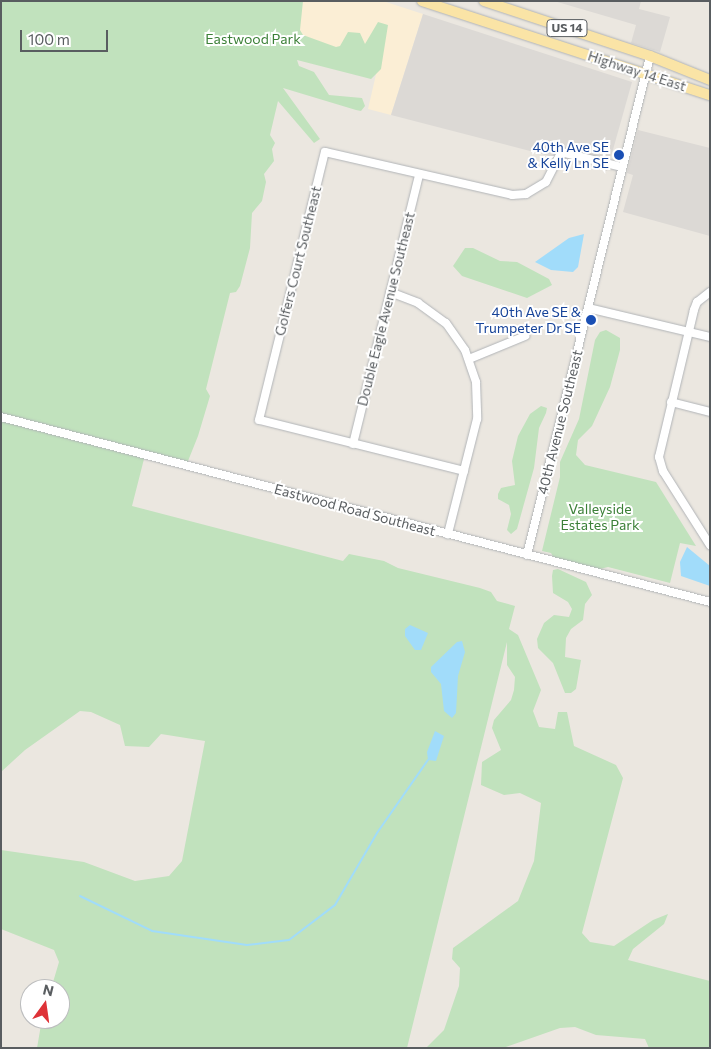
<!DOCTYPE html>
<style>
body{margin:0}
#map{position:relative;width:711px;height:1049px;overflow:hidden;background:#ebe7e0;font-family:Commissioner,sans-serif}
div>[style]{position:absolute}
.commercial>*{inset:0;background:#fbeed5}
.industrial>*{inset:0;background:#dcd9d5}
.green>*{inset:0;background:#c1e2bd}
.water>*{inset:0;background:#a1dcfa}
.stream>*{height:2px;margin:-1px;padding:0 1px;transform-origin:1px;border-radius:1px;background:#a1dcfa}
.roads{filter:drop-shadow(0 0 1px #b1b4b7) drop-shadow(0 0 1px #b1b4b7)}
.minor>*{height:8px;margin:-4px;padding:0 4px;transform-origin:4px;border-radius:4px;background:#fff}
.major>*{height:10px;margin:-5px;padding:0 5px;transform-origin:5px;border-radius:5px;background:#fae4a6}
.dots>*{width:14px;height:14px;translate:-50% -50%;box-sizing:border-box;border:2px solid #fff;border-radius:50%}
span{translate:-50% -50%;white-space:nowrap;text-align:center;line-height:1.15;-webkit-text-stroke:4px #fff;paint-order:stroke}
.shield-label span{padding:1px 4px;background:#fff;border:1px solid;border-radius:4px;-webkit-text-stroke-width:0}
.shield-label{font-size:12px;color:#595d60;font-weight:700}
.park-label{font-size:14px;color:#3c8038}
.street-label{font-size:14px;color:#595d60}
.transit-label{font-size:14px;color:#164399}
.right{translate:-100% -50%;text-align:right}
.frame{position:absolute;inset:0;border:2px solid #595d60;pointer-events:none}
.north{position:absolute;left:20px;top:979px;width:50px;height:50px;box-sizing:border-box;background:#fff;border:1px solid #bdbebf;border-radius:50%;rotate:14deg;font-size:14px;font-weight:700;line-height:20px;text-align:center;color:#595d60}
.north::after{content:'';display:block;margin:auto;width:18px;height:22px;background:#de3237;clip-path:polygon(50% 0,100% 100%,50% 72%,0 100%)}
.scale{position:absolute;left:20px;top:30px;width:88px;height:22px;box-sizing:border-box;border:2px solid #595d60;border-top:0;padding-left:6px;font-size:15px;line-height:18px;white-space:nowrap;color:#595d60;-webkit-text-stroke:4px #fff;paint-order:stroke}
</style>
<div id="map">
<div class="commercial">
<i style="clip-path:polygon(299px 1px,383px 1px,423px 14px,391px 115px,368px 109px,377px 70px,287px 44px)"></i>
</div>
<div class="industrial">
<i style="clip-path:polygon(554px 1px,641px 1px,639px 9px,670px 17px,660px 52px,631px 43px,636px 25px)"></i>
<i style="clip-path:polygon(423px 14px,632px 82px,607px 171px,391px 115px)"></i>
<i style="clip-path:polygon(638px 130px,710px 148px,710px 236px,623px 212px,633px 175px,627px 173px)"></i>
</div>
<div class="green">
<i style="clip-path:polygon(1px 1px,303px 1px,300px 30px,303px 35px,336px 47px,340px 46px,348px 32px,360px 33px,365px 44px,378px 22px,388px 25px,381px 69px,371px 79px,297px 60px,299px 66px,314px 72px,329px 95px,362px 98px,365px 106px,361px 111px,356px 110px,283px 88px,320px 139px,314px 143px,278px 101px,270px 135px,275px 143px,272px 149px,274px 161px,264px 174px,266px 182px,262px 201px,252px 213px,250px 248px,240px 286px,236px 292px,230px 293px,206px 389px,210px 396px,198px 436px,186px 466px,145px 455px,132px 506px,343px 561px,349px 554px,384px 561px,398px 568px,480px 588px,491px 592px,497px 601px,515px 606px,509px 629px,518px 635px,541px 690px,533px 711px,539px 727px,555px 729px,558px 712px,567px 712px,574px 746px,616px 765px,623px 778px,582px 933px,590px 942px,614px 946px,653px 920px,668px 914px,664px 924px,633px 949px,628px 960px,710px 981px,710px 1048px,649px 1048px,645px 1039px,596px 1035px,575px 1027px,560px 1028px,503px 1048px,426px 1048px,444px 1030px,459px 986px,460px 968px,452px 959px,453px 948px,518px 901px,534px 861px,541px 803px,520px 793px,504px 795px,481px 785px,482px 762px,501px 750px,492px 728px,494px 720px,511px 700px,514px 690px,515px 677px,507px 665px,507px 642px,407px 1048px,37px 1048px,42px 1019px,60px 1019px,60px 989px,51px 989px,59px 962px,54px 950px,1px 929px,1px 850px,84px 862px,135px 881px,169px 876px,182px 861px,205px 741px,161px 734px,149px 747px,125px 746px,120px 725px,91px 712px,80px 711px,25px 750px,1px 772px)"></i>
<i style="clip-path:polygon(465px 248px,473px 248px,500px 261px,517px 262px,549px 279px,552px 285px,527px 298px,462px 276px,453px 266px)"></i>
<i style="clip-path:polygon(606px 330px,620px 338px,620px 350px,610px 387px,592px 426px,578px 440px,576px 455px,585px 465px,656px 482px,696px 546px,680px 543px,670px 583px,608px 567px,596px 570px,554px 558px,551px 553px,542px 551px,560px 477px,560px 462px,579px 419px,595px 340px,600px 332px)"></i>
<i style="clip-path:polygon(541px 406px,547px 408px,546px 413px,539px 428px,534px 468px,517px 529px,511px 534px,507px 530px,511px 514px,509px 505px,498px 499px,498px 494px,501px 488px,515px 485px,512px 461px,518px 436px,530px 414px)"></i>
<i style="clip-path:polygon(558px 569px,586px 582px,592px 595px,585px 604px,583px 620px,571px 629px,566px 638px,565px 657px,581px 660px,576px 689px,571px 693px,565px 693px,553px 663px,538px 648px,537px 639px,544px 623px,554px 615px,569px 617px,572px 609px,568px 602px,553px 593px,552px 576px,553px 570px)"></i>
</div>
<div class="water">
<i style="clip-path:polygon(584px 234px,578px 267px,573px 272px,551px 270px,535px 262px,569px 238px)"></i>
<i style="clip-path:polygon(687px 547px,710px 566px,710px 586px,681px 576px,680px 562px)"></i>
<i style="clip-path:polygon(410px 625px,428px 633px,421px 650px,415px 650px,405px 636px,405px 629px)"></i>
<i style="clip-path:polygon(462px 641px,465px 652px,458px 676px,456px 713px,452px 718px,444px 711px,441px 684px,431px 672px,431px 667px,457px 642px)"></i>
<i style="clip-path:polygon(435px 731px,444px 736px,436px 761px,428px 760px,427px 752px)"></i>
</div>
<div class="stream">
<i style="left:80px;top:896px;width:80px;rotate:25.9deg"></i>
<i style="left:152px;top:931px;width:96px;rotate:8.4deg"></i>
<i style="left:247px;top:945px;width:42px;rotate:-6.8deg"></i>
<i style="left:289px;top:940px;width:58px;rotate:-37.3deg"></i>
<i style="left:335px;top:905px;width:83px;rotate:-59.7deg"></i>
<i style="left:377px;top:833px;width:89px;rotate:-55.1deg"></i>
</div>
<div class="roads">
<div class="minor">
<i style="left:390px;top:292px;width:30px;rotate:21deg"></i>
<i style="left:418px;top:303px;width:34px;rotate:36deg"></i>
<i style="left:446px;top:323px;width:33px;rotate:55deg"></i>
<i style="left:465px;top:350px;width:34px;rotate:71deg"></i>
<i style="left:476px;top:382px;width:37px;rotate:88deg"></i>
<i style="left:477px;top:419px;width:119px;rotate:104.2deg"></i>
<i style="left:710px;top:292px;width:16px;rotate:142deg"></i>
<i style="left:697px;top:302px;width:9px;rotate:111deg"></i>
<i style="left:694px;top:310px;width:151px;rotate:103.4deg"></i>
<i style="left:659px;top:457px;width:15px;rotate:74deg"></i>
<i style="left:663px;top:471px;width:88px;rotate:57.6deg"></i>
<i style="left:588px;top:308px;width:125px;rotate:13.4deg"></i>
<i style="left:469px;top:359px;width:61px;rotate:-22.3deg"></i>
<i style="left:671px;top:402px;width:40px;rotate:14.4deg"></i>
<i style="left:1px;top:417px;width:733px;rotate:14.62deg"></i>
<i style="left:353px;top:444px;width:277px;rotate:-76.2deg"></i>
<i style="left:464px;top:471px;width:211px;rotate:-166deg"></i>
<i style="left:259px;top:420px;width:276px;rotate:-76.2deg"></i>
<i style="left:325px;top:152px;width:192px;rotate:12.9deg"></i>
<i style="left:512px;top:195px;width:14px;rotate:-4deg"></i>
<i style="left:526px;top:194px;width:23px;rotate:-31deg"></i>
<i style="left:546px;top:182px;width:34px;rotate:-63deg"></i>
<i style="left:561px;top:152px;width:63px;rotate:13.8deg"></i>
<i style="left:527px;top:555px;width:514px;rotate:-76.15deg"></i>
</div>
<div class="major">
<i style="left:422px;top:1px;width:303px;rotate:18.1deg"></i>
<i style="left:484px;top:1px;width:175px;rotate:18.3deg"></i>
<i style="left:650px;top:56px;width:65px;rotate:21.8deg"></i>
</div>
</div>
<div class="dots">
<i style="left:619px;top:155px;background:#1a4fb4"></i>
<i style="left:591px;top:320px;background:#1a4fb4"></i>
</div>
<div class="shield-label">
<span style="left:567px;top:28px">US 14</span>
</div>
<div class="park-label">
<span style="left:253px;top:39px">Eastwood Park</span>
<span style="left:600px;top:517px">Valleyside<br>Estates Park</span>
</div>
<div class="street-label">
<span style="left:637px;top:71px;rotate:18deg">Highway 14 East</span>
<span style="left:298px;top:261px;rotate:-76deg">Golfers Court Southeast</span>
<span style="left:386px;top:309px;rotate:-76deg">Double Eagle Avenue Southeast</span>
<span style="left:560px;top:422px;rotate:-76deg">40th Avenue Southeast</span>
<span style="left:355px;top:510px;rotate:15deg">Eastwood Road Southeast</span>
</div>
<div class="transit-label">
<span class="right" style="left:609px;top:155px">40th Ave SE<br>&amp; Kelly Ln SE</span>
<span class="right" style="left:581px;top:320px">40th Ave SE &amp;<br>Trumpeter Dr SE</span>
</div>
<div class="frame"></div>
<div class="north">N</div>
<div class="scale">100 m</div>
</div>
